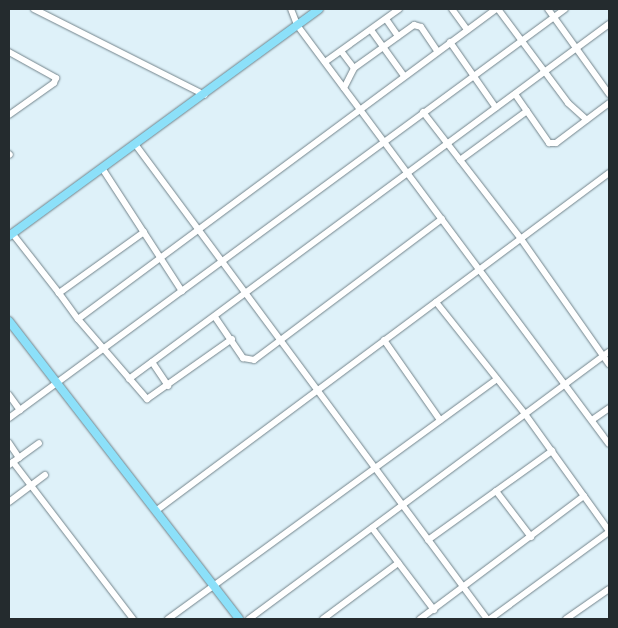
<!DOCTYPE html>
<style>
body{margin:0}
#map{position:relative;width:618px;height:628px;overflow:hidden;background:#def1f9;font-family:"Fira Sans Condensed",sans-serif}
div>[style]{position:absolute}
.roads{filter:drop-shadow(0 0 1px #73848b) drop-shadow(0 0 1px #73848b)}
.minor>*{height:6px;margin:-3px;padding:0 3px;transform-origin:3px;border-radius:3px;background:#fff}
.major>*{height:8px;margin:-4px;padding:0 4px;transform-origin:4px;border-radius:4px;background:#8ce0f9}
span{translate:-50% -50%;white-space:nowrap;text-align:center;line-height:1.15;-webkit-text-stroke:4.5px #def1f9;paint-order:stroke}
.frame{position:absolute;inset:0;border:10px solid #242b2e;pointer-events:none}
</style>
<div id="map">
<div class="roads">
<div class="minor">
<i style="left:34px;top:9px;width:191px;rotate:26.7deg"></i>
<i style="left:291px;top:9px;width:17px;rotate:69deg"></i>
<i style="left:297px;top:25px;width:522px;rotate:53.33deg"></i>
<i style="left:452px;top:9px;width:26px;rotate:54deg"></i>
<i style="left:498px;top:9px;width:117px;rotate:53.3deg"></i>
<i style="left:568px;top:103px;width:25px;rotate:42deg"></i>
<i style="left:548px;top:9px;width:105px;rotate:54.3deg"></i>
<i style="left:386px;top:19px;width:21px;rotate:55deg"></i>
<i style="left:371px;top:30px;width:57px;rotate:54.3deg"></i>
<i style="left:450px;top:42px;width:80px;rotate:55.1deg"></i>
<i style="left:341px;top:51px;width:21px;rotate:53deg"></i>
<i style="left:9px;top:52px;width:54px;rotate:29deg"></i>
<i style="left:56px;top:78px;width:5px;rotate:112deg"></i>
<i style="left:54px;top:83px;width:55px;rotate:144.6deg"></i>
<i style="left:325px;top:62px;width:91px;rotate:-35.6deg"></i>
<i style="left:344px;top:88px;width:22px;rotate:-63deg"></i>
<i style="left:354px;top:68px;width:74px;rotate:-35.6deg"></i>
<i style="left:414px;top:25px;width:7px;rotate:16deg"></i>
<i style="left:421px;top:27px;width:29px;rotate:56deg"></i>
<i style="left:515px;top:94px;width:60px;rotate:55.2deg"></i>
<i style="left:549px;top:143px;width:7px"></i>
<i style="left:556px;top:143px;width:66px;rotate:-37deg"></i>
<i style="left:423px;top:112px;width:160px;rotate:52.3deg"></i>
<i style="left:521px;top:239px;width:153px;rotate:54.9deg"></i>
<i style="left:135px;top:144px;width:591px;rotate:53.46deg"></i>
<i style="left:9px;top:154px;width:1px;rotate:45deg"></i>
<i style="left:460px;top:160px;width:83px;rotate:-36.2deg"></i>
<i style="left:102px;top:168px;width:147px;rotate:57deg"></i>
<i style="left:144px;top:232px;width:105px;rotate:144.3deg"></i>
<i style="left:59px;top:293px;width:32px;rotate:54deg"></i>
<i style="left:78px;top:319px;width:106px;rotate:49.2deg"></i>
<i style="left:147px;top:399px;width:104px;rotate:-35.2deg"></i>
<i style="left:12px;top:233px;width:76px;rotate:51.9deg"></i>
<i style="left:436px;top:302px;width:143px;rotate:51.5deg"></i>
<i style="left:525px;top:414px;width:144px;rotate:54.3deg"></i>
<i style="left:215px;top:317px;width:50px;rotate:55.7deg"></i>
<i style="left:243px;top:358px;width:11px;rotate:10deg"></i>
<i style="left:254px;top:360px;width:235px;rotate:-36.9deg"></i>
<i style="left:78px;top:319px;width:520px;rotate:-36.56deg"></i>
<i style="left:384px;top:340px;width:98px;rotate:55deg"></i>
<i style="left:152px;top:362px;width:29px;rotate:56deg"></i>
<i style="left:129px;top:379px;width:597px;rotate:-36.49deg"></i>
<i style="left:9px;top:395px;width:19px;rotate:54deg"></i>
<i style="left:9px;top:418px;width:690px;rotate:-36.34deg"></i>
<i style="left:592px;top:420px;width:21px;rotate:-35deg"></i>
<i style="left:9px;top:443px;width:18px;rotate:56deg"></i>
<i style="left:13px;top:462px;width:198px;rotate:52.6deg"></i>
<i style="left:9px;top:465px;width:37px;rotate:-36deg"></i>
<i style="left:496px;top:491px;width:58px;rotate:52.7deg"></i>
<i style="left:9px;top:502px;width:45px;rotate:-36.9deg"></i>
<i style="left:157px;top:510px;width:564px;rotate:-36.71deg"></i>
<i style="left:372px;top:528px;width:103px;rotate:52.9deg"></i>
<i style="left:428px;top:540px;width:153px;rotate:-35.7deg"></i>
<i style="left:168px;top:619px;width:407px;rotate:-36.1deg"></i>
<i style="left:249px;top:619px;width:448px;rotate:-36.6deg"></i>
<i style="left:323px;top:619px;width:94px;rotate:-36.7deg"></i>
<i style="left:420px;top:619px;width:205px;rotate:-36.9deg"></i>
<i style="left:490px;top:619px;width:147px;rotate:-36.2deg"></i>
<i style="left:566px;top:619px;width:52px;rotate:-34.9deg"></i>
</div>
<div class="major">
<i style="left:9px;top:236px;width:384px;rotate:-36.2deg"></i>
<i style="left:9px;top:321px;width:376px;rotate:52.3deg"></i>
</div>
</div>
<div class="frame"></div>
</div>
